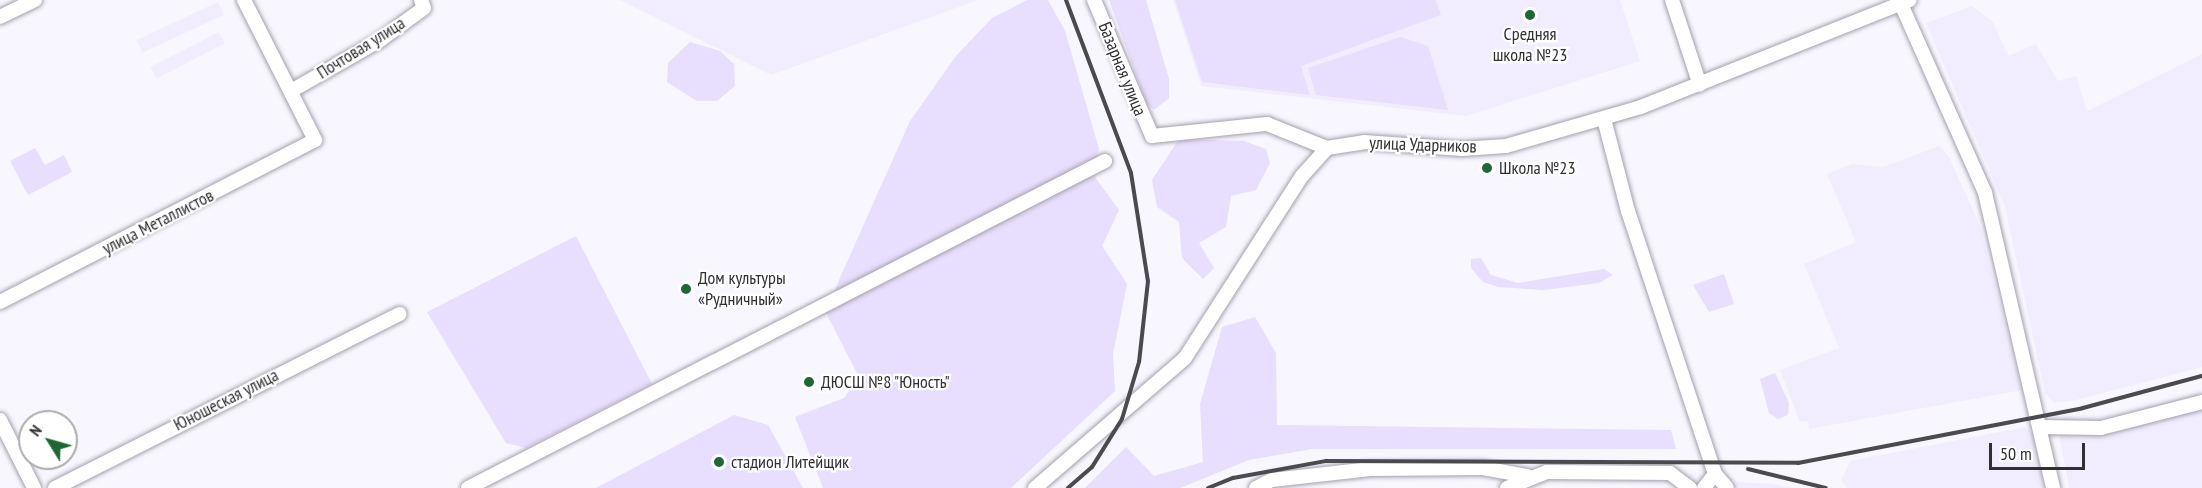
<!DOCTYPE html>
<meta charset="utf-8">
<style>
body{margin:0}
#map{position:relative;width:2202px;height:488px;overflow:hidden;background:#f8f6fe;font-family:"PT Sans Narrow",sans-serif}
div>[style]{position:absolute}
.built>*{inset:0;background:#f2edfe;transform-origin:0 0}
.green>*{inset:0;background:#e8defd}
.roads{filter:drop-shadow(0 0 2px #a4a0ad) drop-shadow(0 0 2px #a4a0ad)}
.minor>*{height:14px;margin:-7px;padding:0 7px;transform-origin:7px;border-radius:7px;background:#fff}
.rail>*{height:4px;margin:-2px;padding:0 2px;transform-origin:2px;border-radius:2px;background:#4b4a4f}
.dots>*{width:16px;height:16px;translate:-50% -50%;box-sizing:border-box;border:3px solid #fff;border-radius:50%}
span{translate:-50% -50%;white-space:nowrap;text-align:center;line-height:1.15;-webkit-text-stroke:4.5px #fff;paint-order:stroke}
.poi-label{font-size:18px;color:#302f34}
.left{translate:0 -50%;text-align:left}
.street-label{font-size:18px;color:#302f34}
.north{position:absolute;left:18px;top:410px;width:60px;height:60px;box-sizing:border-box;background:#fff;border:2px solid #acacae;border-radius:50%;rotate:307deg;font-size:16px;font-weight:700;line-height:24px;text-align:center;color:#302f34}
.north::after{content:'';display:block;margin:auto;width:21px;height:27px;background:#1f6835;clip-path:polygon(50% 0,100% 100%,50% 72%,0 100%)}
.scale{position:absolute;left:1989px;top:443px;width:96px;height:27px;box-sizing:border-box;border:3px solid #302f34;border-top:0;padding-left:8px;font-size:18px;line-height:21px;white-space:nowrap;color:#302f34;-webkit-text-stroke:4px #fff;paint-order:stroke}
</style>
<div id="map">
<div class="built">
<i style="clip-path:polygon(620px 0,978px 0,771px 75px)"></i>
<i style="clip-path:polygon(1173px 0,1620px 0,1640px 61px,1466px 116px,1201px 86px)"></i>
<i style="left:218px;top:2px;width:14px;height:90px;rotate:65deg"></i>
<i style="clip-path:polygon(1972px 6px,1993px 22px,2008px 56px,2036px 44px,2058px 81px,2076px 76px,2087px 111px,2202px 54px,2202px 367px,2076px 400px,2054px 403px,2045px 393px,2005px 207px,1926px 23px)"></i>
<i style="left:219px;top:32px;width:13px;height:77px;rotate:63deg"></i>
<i style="clip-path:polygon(1939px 146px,1949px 157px,1980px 226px,2022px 390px,1809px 429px,1808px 421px,1800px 422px,1780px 370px,1839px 348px,1804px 264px,1856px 242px,1827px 174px,1852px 164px,1883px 167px)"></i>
<i style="clip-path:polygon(2202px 395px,2202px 488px,2069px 488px,2059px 434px,2143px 416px)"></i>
<i style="clip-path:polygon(2025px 427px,2034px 434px,2044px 488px,1848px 488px,1841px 481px,1850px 461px)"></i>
<i style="clip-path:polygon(1739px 482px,1772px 484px,1792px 488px,1725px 488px)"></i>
</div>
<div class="green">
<i style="clip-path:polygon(1027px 0,1048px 0,1065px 31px,1099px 149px,1092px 173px,1119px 210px,1102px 246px,1127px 284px,1113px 354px,1115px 391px,1011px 488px,823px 488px,795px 417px,844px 398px,859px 377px,826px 313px,839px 280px,910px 121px,956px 56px,992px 18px)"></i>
<i style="clip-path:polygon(1109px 0,1146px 0,1169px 79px,1169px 98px,1154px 110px,1146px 103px)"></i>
<i style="clip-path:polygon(1175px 0,1436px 0,1441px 15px,1301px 66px,1310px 95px,1202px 82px)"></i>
<i style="clip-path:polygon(1400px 37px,1428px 46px,1448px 110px,1316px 95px,1308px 68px)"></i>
<i style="clip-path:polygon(690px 42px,720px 51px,734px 64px,735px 86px,717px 101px,697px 101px,667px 82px,668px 63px)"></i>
<i style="clip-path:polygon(1179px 139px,1244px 141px,1266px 149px,1270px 163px,1256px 190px,1231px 196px,1226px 227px,1199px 243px,1214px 268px,1203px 279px,1182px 258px,1179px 222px,1157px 207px,1152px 180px)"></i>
<i style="clip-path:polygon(35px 148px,45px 165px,64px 155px,72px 172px,28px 195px,10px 161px)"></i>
<i style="clip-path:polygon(576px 236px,652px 384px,526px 448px,506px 443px,427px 312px)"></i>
<i style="clip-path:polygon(1481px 258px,1491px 275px,1518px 283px,1604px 269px,1613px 275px,1599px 283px,1543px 290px,1499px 287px,1483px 282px,1471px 268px,1471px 259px)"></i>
<i style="clip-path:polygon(1724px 274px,1734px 304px,1709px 312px,1693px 285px)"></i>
<i style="clip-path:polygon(1255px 317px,1276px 353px,1277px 425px,1671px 430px,1676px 449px,1312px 449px,1249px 460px,1180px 488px,1085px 488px,1126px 447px,1154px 476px,1203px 462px,1200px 404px,1222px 327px)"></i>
<i style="clip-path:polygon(1775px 373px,1789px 403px,1788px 415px,1778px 419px,1769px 413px,1760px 379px)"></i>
<i style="clip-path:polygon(734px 415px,768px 425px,803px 488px,596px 488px)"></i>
</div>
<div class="roads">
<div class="minor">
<i style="left:1094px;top:0;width:148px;rotate:66.9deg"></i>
<i style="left:1152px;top:136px;width:116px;rotate:-6deg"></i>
<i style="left:1267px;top:124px;width:65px;rotate:21.8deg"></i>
<i style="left:1672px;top:0;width:89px;rotate:71.8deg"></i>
<i style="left:1901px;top:4px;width:207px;rotate:66deg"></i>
<i style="left:1985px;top:193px;width:303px;rotate:77deg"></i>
<i style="left:0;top:17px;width:39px;rotate:-26deg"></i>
<i style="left:291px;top:91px;width:103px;rotate:-29.8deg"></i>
<i style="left:380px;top:40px;width:54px;rotate:-36deg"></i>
<i style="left:424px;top:8px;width:9px;rotate:-111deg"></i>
<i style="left:1604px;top:119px;width:95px;rotate:75.4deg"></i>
<i style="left:1628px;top:211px;width:277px;rotate:71.7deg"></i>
<i style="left:1715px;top:474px;width:18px;rotate:49deg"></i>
<i style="left:0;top:302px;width:354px;rotate:-27.2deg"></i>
<i style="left:315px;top:140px;width:157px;rotate:-116.9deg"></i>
<i style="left:0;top:420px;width:76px;rotate:63.4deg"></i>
<i style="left:2041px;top:427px;width:60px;rotate:1deg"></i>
<i style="left:2101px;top:428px;width:104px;rotate:-14.4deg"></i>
<i style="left:55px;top:488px;width:386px;rotate:-26.8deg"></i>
<i style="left:468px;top:488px;width:716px;rotate:-27.17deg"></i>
<i style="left:1035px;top:488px;width:198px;rotate:-40.9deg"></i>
<i style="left:1185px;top:358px;width:216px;rotate:-57.3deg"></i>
<i style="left:1302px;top:176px;width:38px;rotate:-48deg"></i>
<i style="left:1327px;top:148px;width:37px;rotate:-9deg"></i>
<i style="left:1364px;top:142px;width:98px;rotate:4.1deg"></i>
<i style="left:1462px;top:149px;width:44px;rotate:-3.9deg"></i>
<i style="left:1506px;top:146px;width:141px;rotate:-16.1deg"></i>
<i style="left:1641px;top:107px;width:289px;rotate:-21.7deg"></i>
<i style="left:1256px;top:488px;width:18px;rotate:-27deg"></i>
<i style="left:1272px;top:480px;width:99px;rotate:-6.4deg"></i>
<i style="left:1370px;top:469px;width:113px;rotate:-0.5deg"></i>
<i style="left:1483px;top:468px;width:45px;rotate:10.3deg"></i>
<i style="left:1507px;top:488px;width:43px;rotate:-21.8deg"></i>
<i style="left:1547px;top:472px;width:123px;rotate:0.5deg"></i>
<i style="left:1670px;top:473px;width:25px;rotate:37deg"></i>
<i style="left:1704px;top:488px;width:18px;rotate:-52deg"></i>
</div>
</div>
<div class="rail">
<i style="left:1066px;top:0;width:185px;rotate:69.4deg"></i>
<i style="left:1131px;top:173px;width:109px;rotate:81.1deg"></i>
<i style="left:1148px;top:281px;width:81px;rotate:96.3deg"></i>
<i style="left:1139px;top:362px;width:59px;rotate:106.6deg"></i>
<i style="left:1122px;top:419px;width:57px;rotate:122deg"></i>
<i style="left:1092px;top:467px;width:32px;rotate:139deg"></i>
<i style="left:1748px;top:469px;width:80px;rotate:13.7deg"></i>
<i style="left:1208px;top:488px;width:27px;rotate:-22deg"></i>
<i style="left:1233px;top:478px;width:95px;rotate:-10.4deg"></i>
<i style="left:1326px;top:461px;width:472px;rotate:0.2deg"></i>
<i style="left:1798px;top:463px;width:290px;rotate:-10.9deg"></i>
<i style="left:2083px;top:408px;width:123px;rotate:-15.1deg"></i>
</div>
<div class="dots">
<i style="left:1530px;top:15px;background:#1f6835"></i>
<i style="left:1487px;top:168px;background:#1f6835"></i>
<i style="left:686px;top:289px;background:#1f6835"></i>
<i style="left:809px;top:382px;background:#1f6835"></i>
<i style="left:719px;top:462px;background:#1f6835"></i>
</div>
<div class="poi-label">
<span style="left:1530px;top:45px">Средняя<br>школа №23</span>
<span class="left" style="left:1499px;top:168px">Школа №23</span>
<span class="left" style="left:698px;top:289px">Дом культуры<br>«Рудничный»</span>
<span class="left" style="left:821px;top:382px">ДЮСШ №8 "Юность"</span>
<span class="left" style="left:731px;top:462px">стадион Литейщик</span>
</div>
<div class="street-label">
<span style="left:361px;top:48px;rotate:-32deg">Почтовая улица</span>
<span style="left:1122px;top:69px;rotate:68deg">Базарная улица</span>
<span style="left:1423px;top:145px;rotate:2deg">улица Ударников</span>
<span style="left:158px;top:222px;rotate:-27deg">улица Металлистов</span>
<span style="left:226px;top:400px;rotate:-27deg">Юношеская улица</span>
</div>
<div class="north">N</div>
<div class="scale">50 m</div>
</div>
